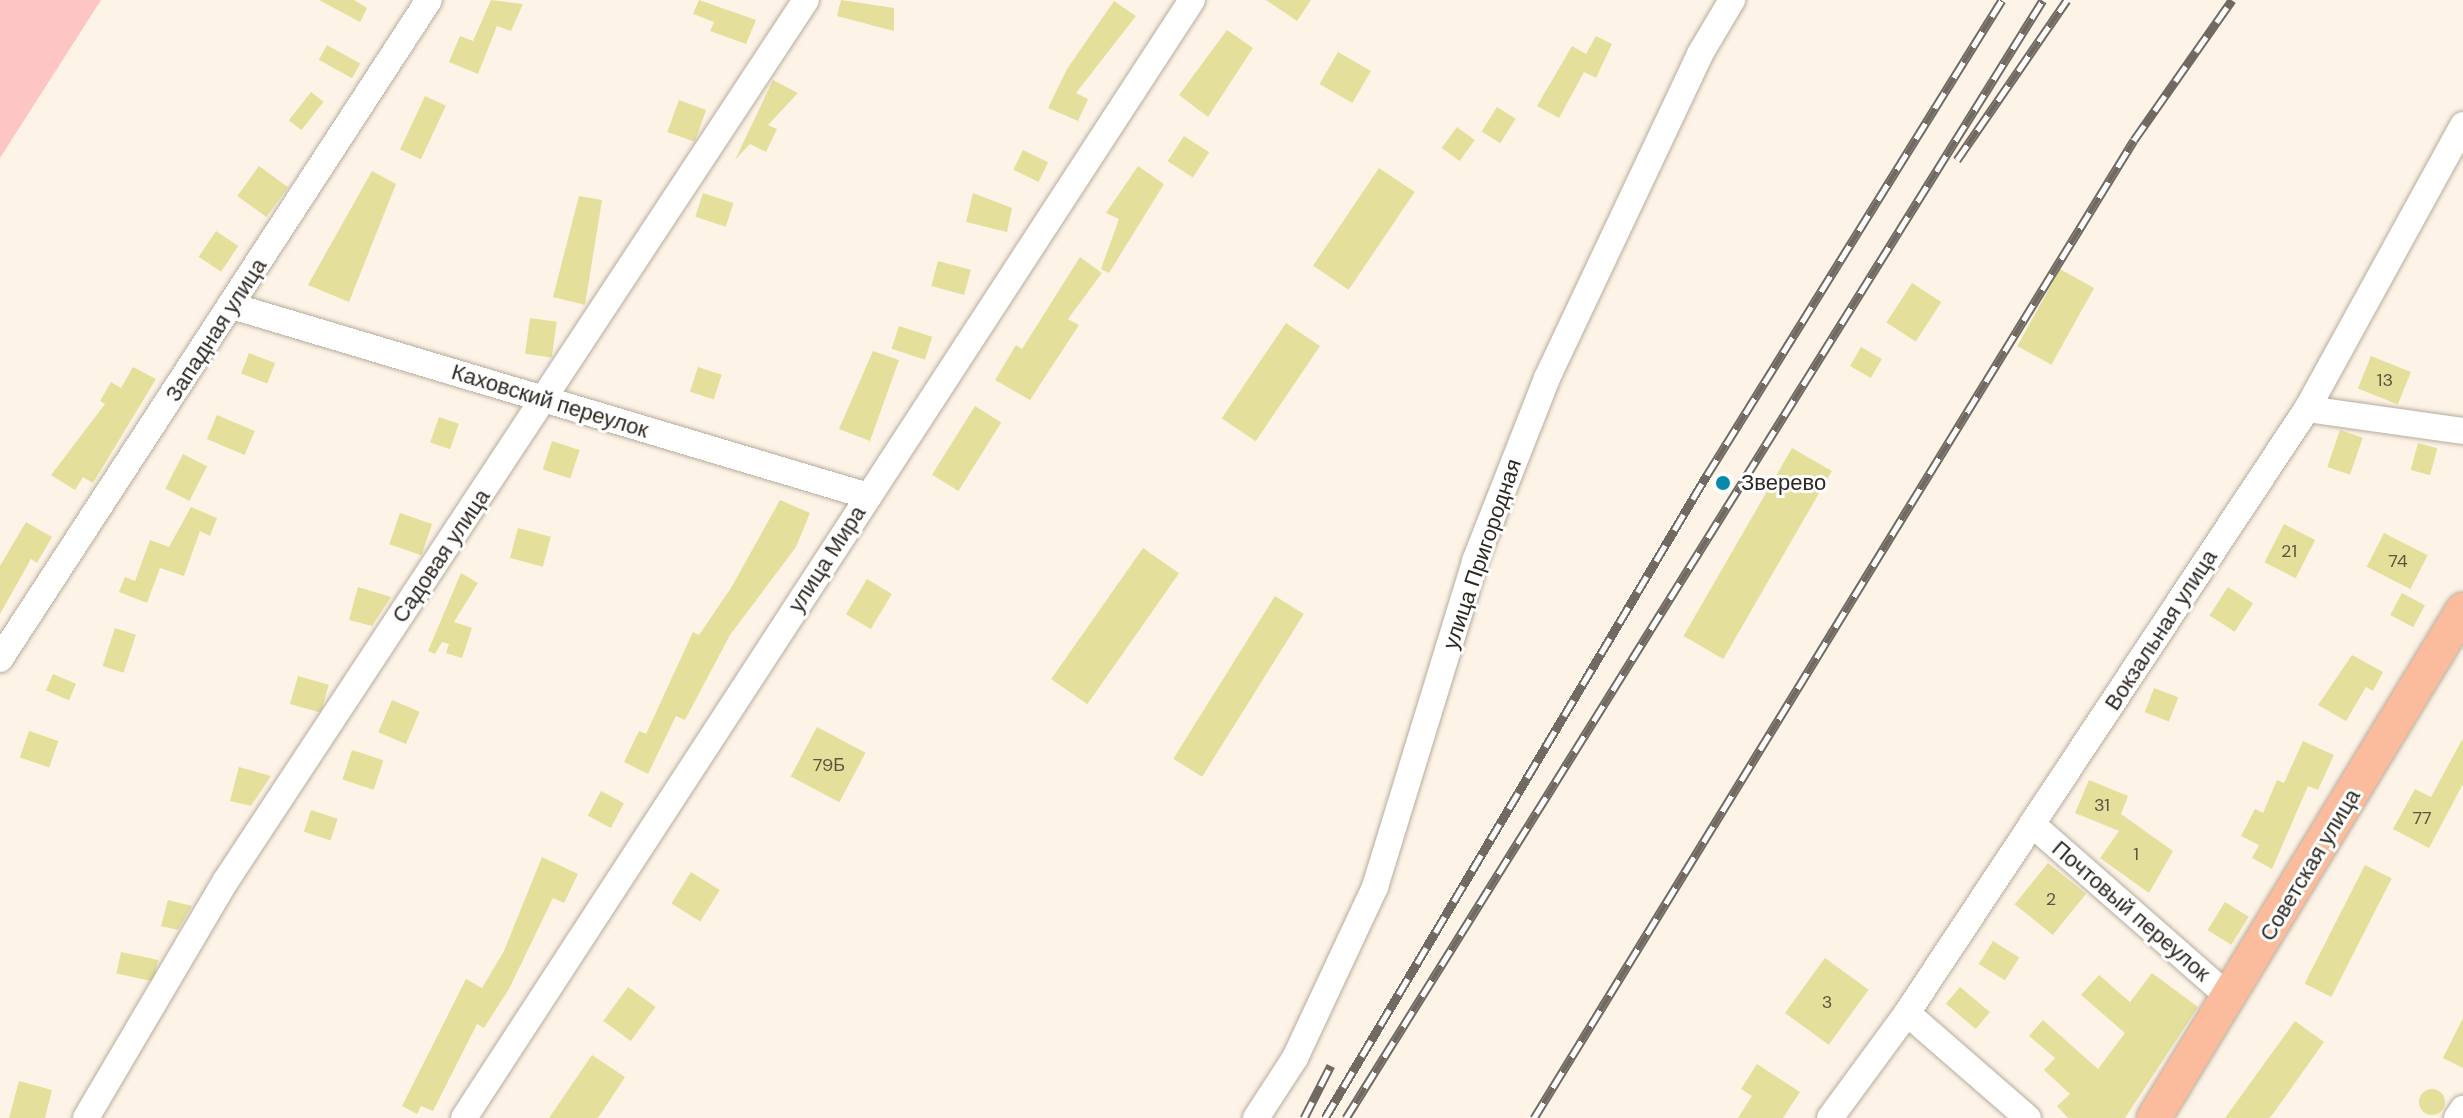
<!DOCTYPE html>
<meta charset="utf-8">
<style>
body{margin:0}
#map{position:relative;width:2463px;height:1118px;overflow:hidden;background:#fdf4e7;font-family:"DM Sans",sans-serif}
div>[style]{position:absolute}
.green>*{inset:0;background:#fec5c5}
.building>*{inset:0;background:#e4e09b;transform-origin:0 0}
.round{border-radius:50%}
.roads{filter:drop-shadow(0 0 2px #b7ac9d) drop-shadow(0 0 2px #b7ac9d)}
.minor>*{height:26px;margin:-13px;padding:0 13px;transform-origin:13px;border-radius:13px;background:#fff}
.major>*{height:34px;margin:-17px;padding:0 17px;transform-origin:17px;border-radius:17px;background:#fabc9c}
.rail>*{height:9px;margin-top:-4.5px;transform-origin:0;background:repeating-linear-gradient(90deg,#fff 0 18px,#706a62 0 36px);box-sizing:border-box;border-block:2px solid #706a62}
.dots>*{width:22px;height:22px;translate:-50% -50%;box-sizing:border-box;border:4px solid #fff;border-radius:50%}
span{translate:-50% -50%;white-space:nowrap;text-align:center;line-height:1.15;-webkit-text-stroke:6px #fff;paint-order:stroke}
.number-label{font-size:18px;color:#5a5640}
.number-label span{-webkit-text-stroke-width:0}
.street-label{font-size:22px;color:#2c2822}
.poi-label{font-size:22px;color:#2c2822}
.left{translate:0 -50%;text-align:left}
</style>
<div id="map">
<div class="green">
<i style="clip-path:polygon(0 0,101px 0,0 158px)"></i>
</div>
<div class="building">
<i style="clip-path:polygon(319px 0,354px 0,367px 8px,360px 22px)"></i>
<i style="clip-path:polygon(491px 0,523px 4px,511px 31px,497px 26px,478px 74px,449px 62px,460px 36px,473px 41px)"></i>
<i style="clip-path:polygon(699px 0,756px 20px,746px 44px,710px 31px,714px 22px,693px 14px)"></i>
<i style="clip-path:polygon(841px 0,894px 8px,894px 31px,837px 16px)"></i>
<i style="clip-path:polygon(1266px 0,1311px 0,1297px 21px)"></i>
<i style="clip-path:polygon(1114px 1px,1136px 16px,1076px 93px,1088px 99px,1078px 121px,1048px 108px,1067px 69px)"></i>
<i style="clip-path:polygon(1227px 30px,1253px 48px,1208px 117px,1179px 95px)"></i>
<i style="clip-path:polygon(1596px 36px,1612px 44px,1596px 78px,1584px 72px,1559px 118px,1537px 106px,1572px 46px,1586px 54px)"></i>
<i style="left:327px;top:45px;width:38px;height:17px;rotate:29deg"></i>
<i style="left:1338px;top:52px;width:38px;height:37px;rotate:30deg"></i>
<i style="clip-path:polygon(773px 80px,798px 93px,768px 125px,777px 129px,766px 152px,750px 144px,735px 160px)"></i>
<i style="left:311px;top:92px;width:16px;height:36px;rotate:38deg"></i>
<i style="left:425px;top:96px;width:23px;height:59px;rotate:25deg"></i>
<i style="left:679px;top:100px;width:29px;height:34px;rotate:20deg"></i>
<i style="left:1497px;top:107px;width:22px;height:29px;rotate:32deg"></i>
<i style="left:1457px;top:127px;width:22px;height:26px;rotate:36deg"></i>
<i style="left:1184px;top:136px;width:30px;height:30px;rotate:33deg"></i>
<i style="left:1023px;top:150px;width:28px;height:22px;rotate:26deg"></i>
<i style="left:259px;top:166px;width:36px;height:37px;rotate:36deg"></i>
<i style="clip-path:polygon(1138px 166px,1164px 184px,1109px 273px,1101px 269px,1119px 219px,1106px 213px)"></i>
<i style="left:1379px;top:168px;width:43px;height:118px;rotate:34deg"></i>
<i style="clip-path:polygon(372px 171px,396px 184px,349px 302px,308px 285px)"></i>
<i style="left:703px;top:193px;width:32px;height:25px;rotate:18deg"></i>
<i style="clip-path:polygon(973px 193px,1012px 208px,1007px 232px,966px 222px)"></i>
<i style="clip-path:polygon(579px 196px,602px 200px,585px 305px,553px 297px)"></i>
<i style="left:216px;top:231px;width:27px;height:31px;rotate:34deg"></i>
<i style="clip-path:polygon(1080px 257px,1102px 273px,1068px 319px,1079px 325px,1030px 400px,995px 380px,1016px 345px,1022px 349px)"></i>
<i style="left:938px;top:261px;width:34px;height:26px;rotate:15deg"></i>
<i style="left:2060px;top:269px;width:39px;height:88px;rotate:29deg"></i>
<i style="left:1912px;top:283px;width:35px;height:47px;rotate:33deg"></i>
<i style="left:530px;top:318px;width:27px;height:36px;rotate:8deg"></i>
<i style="left:1286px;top:323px;width:41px;height:115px;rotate:34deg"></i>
<i style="left:899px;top:326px;width:35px;height:24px;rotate:18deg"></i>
<i style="left:1861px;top:347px;width:24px;height:22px;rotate:30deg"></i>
<i style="clip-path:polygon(873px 351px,899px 360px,870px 441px,839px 429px)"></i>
<i style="left:249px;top:353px;width:28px;height:22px;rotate:21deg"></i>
<i style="left:2371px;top:356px;width:43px;height:35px;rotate:22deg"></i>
<i style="clip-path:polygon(133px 367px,156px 379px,93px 483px,83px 477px,75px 490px,51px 475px,105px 404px,100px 401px,111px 382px,121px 388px)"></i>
<i style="left:698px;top:367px;width:25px;height:26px;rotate:18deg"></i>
<i style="left:975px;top:406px;width:31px;height:81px;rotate:32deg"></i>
<i style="left:217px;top:415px;width:41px;height:26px;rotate:23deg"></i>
<i style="left:439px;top:417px;width:21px;height:27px;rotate:19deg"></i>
<i style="left:2340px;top:430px;width:24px;height:39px;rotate:19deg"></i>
<i style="left:552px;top:441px;width:29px;height:30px;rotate:18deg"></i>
<i style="left:2418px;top:443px;width:20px;height:28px;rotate:15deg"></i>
<i style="left:1792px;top:448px;width:46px;height:217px;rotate:30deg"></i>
<i style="left:183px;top:454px;width:27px;height:39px;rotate:27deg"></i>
<i style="clip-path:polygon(780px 500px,810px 513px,796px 547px,730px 635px,685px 720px,676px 716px,648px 774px,624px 762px,639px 731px,646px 734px,693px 632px,699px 635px,731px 588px)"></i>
<i style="clip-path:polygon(191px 507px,217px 518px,210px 536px,200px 531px,184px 576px,160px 568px,147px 603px,119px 592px,125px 577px,135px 581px,150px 540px,169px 547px)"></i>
<i style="left:400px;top:513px;width:34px;height:33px;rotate:19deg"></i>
<i style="clip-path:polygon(26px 522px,52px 537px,37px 563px,31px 559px,0 614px,0 566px)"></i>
<i style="left:2284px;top:524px;width:35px;height:43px;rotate:27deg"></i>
<i style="left:518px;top:528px;width:34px;height:31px;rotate:15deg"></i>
<i style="left:2384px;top:533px;width:49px;height:38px;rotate:27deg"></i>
<i style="left:1143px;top:548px;width:44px;height:160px;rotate:35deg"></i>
<i style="clip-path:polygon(461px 573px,478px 583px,454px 622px,472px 628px,462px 658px,446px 653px,449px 644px,442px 642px,435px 654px,428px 651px)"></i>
<i style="left:867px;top:579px;width:29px;height:41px;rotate:31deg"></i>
<i style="clip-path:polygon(358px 587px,391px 597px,372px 626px,349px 620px)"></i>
<i style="left:2228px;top:587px;width:30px;height:34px;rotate:33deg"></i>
<i style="left:2402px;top:593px;width:26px;height:25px;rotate:28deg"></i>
<i style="left:1275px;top:596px;width:34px;height:192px;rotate:32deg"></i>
<i style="left:115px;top:628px;width:22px;height:40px;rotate:18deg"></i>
<i style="clip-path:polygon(2352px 655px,2383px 672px,2373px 691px,2366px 687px,2346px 721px,2318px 705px)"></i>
<i style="left:53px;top:674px;width:25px;height:18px;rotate:23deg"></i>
<i style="left:298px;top:676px;width:32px;height:29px;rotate:16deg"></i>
<i style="left:2154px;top:688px;width:26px;height:26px;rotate:21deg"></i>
<i style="left:392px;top:700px;width:30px;height:35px;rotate:23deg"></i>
<i style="left:817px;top:727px;width:55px;height:56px;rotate:28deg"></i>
<i style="left:29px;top:731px;width:31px;height:28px;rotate:19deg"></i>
<i style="clip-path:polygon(2463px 738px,2463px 784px,2429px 848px,2393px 829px,2415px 789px,2431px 797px)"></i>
<i style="clip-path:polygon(2303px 741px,2334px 755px,2318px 790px,2308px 786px,2272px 869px,2252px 858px,2259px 845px,2241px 836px,2255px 809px,2263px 813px,2277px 780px,2284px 783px)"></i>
<i style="left:352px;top:750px;width:33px;height:31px;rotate:18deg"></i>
<i style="clip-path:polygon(239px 767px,271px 776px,251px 806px,230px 801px)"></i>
<i style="clip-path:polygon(2089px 780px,2128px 796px,2121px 814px,2173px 851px,2149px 893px,2100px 858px,2119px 831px,2075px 813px)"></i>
<i style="left:601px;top:791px;width:26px;height:28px;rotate:28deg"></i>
<i style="left:311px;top:810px;width:28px;height:23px;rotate:18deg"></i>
<i style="clip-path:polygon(542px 857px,578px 874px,564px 903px,553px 898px,509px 989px,484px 1028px,477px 1024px,433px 1111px,421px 1106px,417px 1114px,402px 1106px,466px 979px,482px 988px,504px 951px)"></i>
<i style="left:2048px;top:863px;width:49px;height:53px;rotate:39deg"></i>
<i style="left:2365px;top:865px;width:30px;height:133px;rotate:27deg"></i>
<i style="left:691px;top:872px;width:34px;height:37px;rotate:32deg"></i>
<i style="clip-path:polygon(168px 900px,192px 906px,178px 930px,161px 926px)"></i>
<i style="left:2225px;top:902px;width:28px;height:33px;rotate:32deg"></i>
<i style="left:1993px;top:941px;width:31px;height:27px;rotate:32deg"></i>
<i style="left:121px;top:952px;width:38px;height:22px;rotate:12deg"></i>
<i style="left:1825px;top:958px;width:54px;height:68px;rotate:36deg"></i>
<i style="clip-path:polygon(2152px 973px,2198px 1007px,2125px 1118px,2068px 1118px,2057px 1106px,2070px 1094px,2044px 1070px,2055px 1058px,2029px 1036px,2043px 1020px,2098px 1069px,2125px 1033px,2081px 995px,2099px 975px,2130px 1002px)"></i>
<i style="left:628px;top:987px;width:34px;height:42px;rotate:36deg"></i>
<i style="left:1960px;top:987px;width:39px;height:22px;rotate:40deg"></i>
<i style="clip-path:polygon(2463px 1018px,2463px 1068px,2443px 1058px)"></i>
<i style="clip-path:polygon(2295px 1021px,2324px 1042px,2270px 1118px,2225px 1118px)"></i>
<i style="clip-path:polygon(592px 1055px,625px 1077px,598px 1118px,549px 1118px)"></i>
<i style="clip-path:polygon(1757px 1064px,1800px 1092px,1783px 1118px,1738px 1118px,1752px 1096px,1741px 1089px)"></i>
<i style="clip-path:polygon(19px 1081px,52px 1090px,45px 1118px,9px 1118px)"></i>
<i class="round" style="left:2419px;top:1089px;width:26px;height:26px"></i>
</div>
<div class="roads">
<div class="minor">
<i style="left:232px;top:306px;width:664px;rotate:16.63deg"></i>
<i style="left:2307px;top:409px;width:158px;rotate:8deg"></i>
<i style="left:0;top:659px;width:786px;rotate:-56.94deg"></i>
<i style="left:2032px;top:824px;width:264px;rotate:41.3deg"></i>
<i style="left:1907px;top:1013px;width:160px;rotate:41deg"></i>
<i style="left:86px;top:1118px;width:274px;rotate:-59.5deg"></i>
<i style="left:225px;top:882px;width:1056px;rotate:-56.63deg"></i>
<i style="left:464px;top:1118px;width:1334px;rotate:-56.93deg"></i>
<i style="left:1256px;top:1118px;width:72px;rotate:-57deg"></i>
<i style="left:1295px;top:1058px;width:189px;rotate:-64.9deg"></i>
<i style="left:1375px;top:887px;width:341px;rotate:-72.9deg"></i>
<i style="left:1475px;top:561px;width:197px;rotate:-68.5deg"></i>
<i style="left:1547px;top:378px;width:358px;rotate:-64.7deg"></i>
<i style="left:1700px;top:54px;width:63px;rotate:-59.3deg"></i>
<i style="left:1830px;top:1118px;width:130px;rotate:-53.7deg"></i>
<i style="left:1907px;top:1013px;width:724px;rotate:-56.49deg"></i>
<i style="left:2307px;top:409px;width:324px;rotate:-61.2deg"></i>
<i style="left:2457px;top:1118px;width:11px;rotate:-56deg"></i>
</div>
<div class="major">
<i style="left:2154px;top:1118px;width:595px;rotate:-58.69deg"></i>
</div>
</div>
<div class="rail">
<i style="left:1957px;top:160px;width:194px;rotate:-55.5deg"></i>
<i style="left:1304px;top:1118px;width:59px;rotate:-63deg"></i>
<i style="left:1325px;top:1118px;width:748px;rotate:-59.29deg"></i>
<i style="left:1707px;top:475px;width:559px;rotate:-58.16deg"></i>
<i style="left:1346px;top:1118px;width:1317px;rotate:-58.06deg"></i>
<i style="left:1534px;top:1118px;width:1147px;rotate:-58.47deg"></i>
<i style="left:2134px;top:140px;width:171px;rotate:-55deg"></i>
</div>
<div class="dots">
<i style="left:1723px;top:483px;background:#0789ab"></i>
</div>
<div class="number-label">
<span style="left:2385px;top:380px">13</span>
<span style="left:2289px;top:551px">21</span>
<span style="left:2398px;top:561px">74</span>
<span style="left:829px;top:765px">79Б</span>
<span style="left:2102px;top:805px">31</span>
<span style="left:2422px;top:818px">77</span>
<span style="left:2136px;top:854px">1</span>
<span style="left:2051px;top:899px">2</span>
<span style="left:1827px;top:1002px">3</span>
</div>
<div class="street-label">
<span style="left:216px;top:330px;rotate:-57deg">Западная улица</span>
<span style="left:550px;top:401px;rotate:17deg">Каховский переулок</span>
<span style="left:1482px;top:554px;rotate:-71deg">улица Пригородная</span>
<span style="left:441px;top:556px;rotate:-56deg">Садовая улица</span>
<span style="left:827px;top:559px;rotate:-57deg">улица Мира</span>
<span style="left:2161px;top:630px;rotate:-57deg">Вокзальная улица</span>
<span style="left:2310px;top:865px;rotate:-59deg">Советская улица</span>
<span style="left:2131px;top:911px;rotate:41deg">Почтовый переулок</span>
</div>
<div class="poi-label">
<span class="left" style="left:1741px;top:483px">Зверево</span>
</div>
</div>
